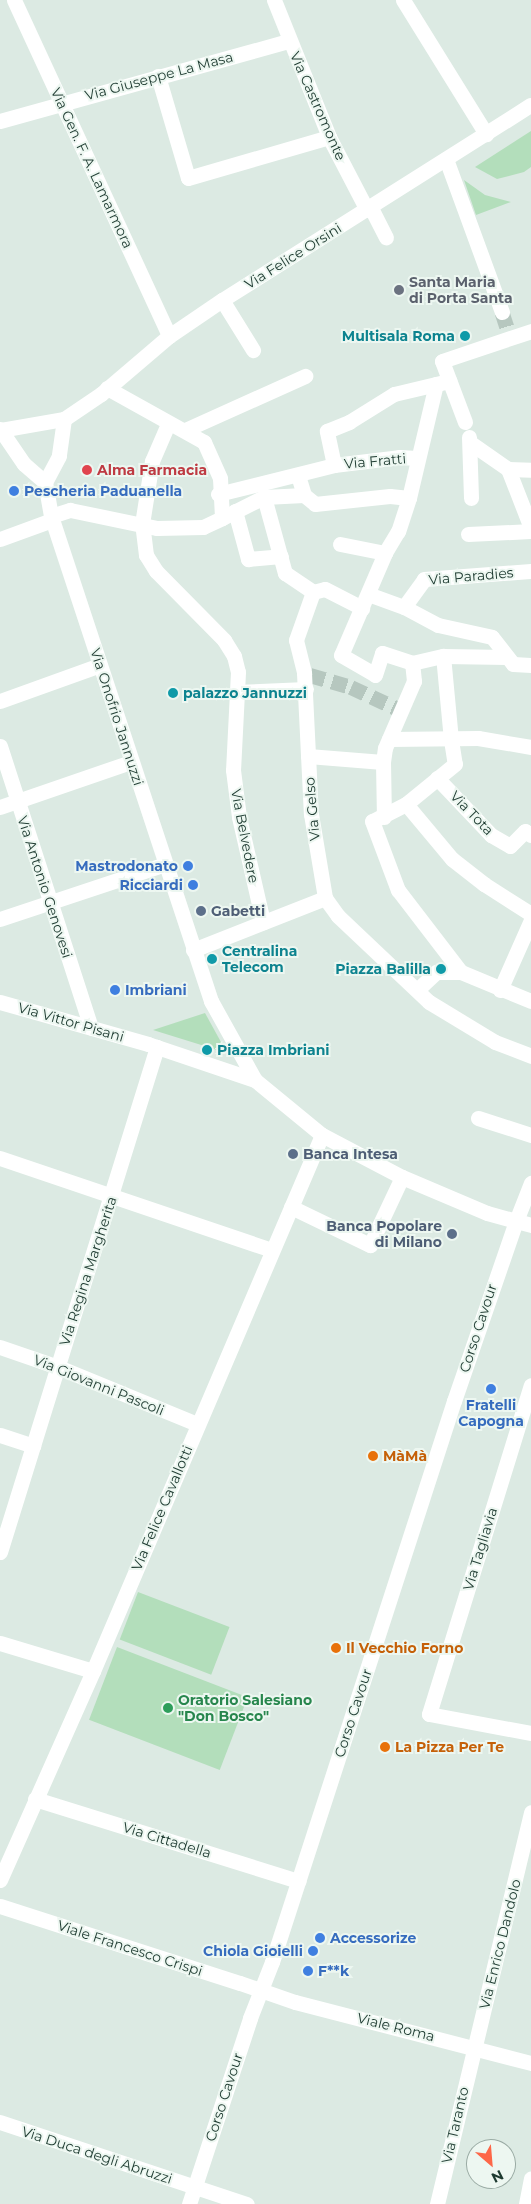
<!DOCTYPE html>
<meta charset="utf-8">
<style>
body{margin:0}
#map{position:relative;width:531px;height:2204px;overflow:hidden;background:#dceae3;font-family:Montserrat,sans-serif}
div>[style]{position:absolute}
.green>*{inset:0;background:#b3debb;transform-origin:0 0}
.minor-tunnel>*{height:15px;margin-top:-7.5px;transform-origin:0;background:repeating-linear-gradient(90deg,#b6c7bf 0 15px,transparent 0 23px)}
.pedestrian>*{height:15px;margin:-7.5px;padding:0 7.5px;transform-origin:7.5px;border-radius:7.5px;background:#fff}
.minor>*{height:15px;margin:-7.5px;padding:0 7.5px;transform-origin:7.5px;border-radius:7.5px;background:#fff}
.tertiary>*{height:15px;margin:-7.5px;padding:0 7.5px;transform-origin:7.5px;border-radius:7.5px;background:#fff}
.dots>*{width:14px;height:14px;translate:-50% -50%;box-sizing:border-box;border:2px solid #edf7f1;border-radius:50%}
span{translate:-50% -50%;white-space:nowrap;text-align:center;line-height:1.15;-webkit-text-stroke:4px #edf7f1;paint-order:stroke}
.street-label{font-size:14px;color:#1d3a30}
.worship-label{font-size:14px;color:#5b616d;font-weight:700}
.left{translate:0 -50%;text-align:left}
.culture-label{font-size:14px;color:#0d838f;font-weight:700}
.right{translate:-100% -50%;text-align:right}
.health-label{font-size:14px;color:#be3a42;font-weight:700}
.shop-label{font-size:14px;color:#366cbe;font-weight:700}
.service-label{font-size:14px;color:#4e5e75;font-weight:700}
.food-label{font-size:14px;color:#c56008;font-weight:700}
.leisure-label{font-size:14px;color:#27864d;font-weight:700}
.north{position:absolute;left:466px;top:2139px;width:50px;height:50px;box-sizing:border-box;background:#edf7f1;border:1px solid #9aaba4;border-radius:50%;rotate:153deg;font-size:14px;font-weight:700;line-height:20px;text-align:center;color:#1d3a30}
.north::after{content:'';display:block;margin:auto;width:18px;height:22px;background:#fd6748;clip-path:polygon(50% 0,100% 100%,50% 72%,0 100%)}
</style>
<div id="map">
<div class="green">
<i style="clip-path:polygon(531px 131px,531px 167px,524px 172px,497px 179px,475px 167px)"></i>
<i style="clip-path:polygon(464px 180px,485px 195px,511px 202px,476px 215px)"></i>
<i style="clip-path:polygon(205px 1013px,227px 1053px,153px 1030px)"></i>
<i style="left:138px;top:1592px;width:98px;height:51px;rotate:21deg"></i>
<i style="left:117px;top:1647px;width:140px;height:78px;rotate:21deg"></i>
</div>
<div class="minor-tunnel">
<i style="left:502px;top:312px;width:19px;rotate:72deg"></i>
<i style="left:310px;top:675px;width:43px;rotate:16.3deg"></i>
<i style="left:351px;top:687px;width:50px;rotate:25deg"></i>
</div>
<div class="pedestrian">
<i style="left:371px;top:208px;width:33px;rotate:63deg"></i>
<i style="left:185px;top:430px;width:132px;rotate:-24.2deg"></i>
<i style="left:304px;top:495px;width:14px;rotate:39deg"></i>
<i style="left:315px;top:504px;width:75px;rotate:-6.1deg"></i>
<i style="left:390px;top:496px;width:19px;rotate:6deg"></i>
<i style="left:409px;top:498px;width:117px;rotate:-76.7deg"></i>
<i style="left:156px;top:571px;width:19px;rotate:-122deg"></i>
<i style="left:146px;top:555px;width:31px;rotate:-97deg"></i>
<i style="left:142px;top:524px;width:64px;rotate:-81deg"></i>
<i style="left:152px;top:461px;width:40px;rotate:-66.6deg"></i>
<i style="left:313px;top:592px;width:12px;rotate:-14deg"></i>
<i style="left:325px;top:589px;width:42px;rotate:27.2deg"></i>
<i style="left:404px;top:607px;width:38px;rotate:28deg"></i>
<i style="left:438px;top:625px;width:55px;rotate:12.5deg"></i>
<i style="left:492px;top:637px;width:34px;rotate:52deg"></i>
<i style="left:513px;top:664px;width:18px;rotate:3deg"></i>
<i style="left:451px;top:740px;width:84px;rotate:-95.4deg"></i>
<i style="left:443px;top:656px;width:64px;rotate:0.9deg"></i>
<i style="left:308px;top:756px;width:75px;rotate:4.6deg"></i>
<i style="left:383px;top:762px;width:55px;rotate:89deg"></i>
<i style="left:291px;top:1207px;width:88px;rotate:25.7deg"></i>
<i style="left:370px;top:1245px;width:75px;rotate:-64.8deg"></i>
<i style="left:0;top:1552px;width:529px;rotate:-72.73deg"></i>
<i style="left:429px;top:1714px;width:344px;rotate:-72.8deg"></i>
<i style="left:35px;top:1799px;width:276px;rotate:17.3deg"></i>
<i style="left:0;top:1906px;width:252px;rotate:17.8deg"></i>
<i style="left:272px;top:1962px;width:590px;rotate:-72.03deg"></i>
<i style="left:454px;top:1401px;width:190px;rotate:-71deg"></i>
</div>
<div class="minor">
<i style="left:14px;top:0;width:370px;rotate:65.2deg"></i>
<i style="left:274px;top:0;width:148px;rotate:68.1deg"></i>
<i style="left:329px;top:137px;width:82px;rotate:62.5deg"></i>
<i style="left:403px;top:0;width:158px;rotate:58.2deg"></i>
<i style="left:158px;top:76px;width:106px;rotate:73.6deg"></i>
<i style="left:188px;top:178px;width:147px;rotate:-16.2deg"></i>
<i style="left:0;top:121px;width:300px;rotate:-15.5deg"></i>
<i style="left:446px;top:159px;width:163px;rotate:69.9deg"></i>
<i style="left:222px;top:300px;width:59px;rotate:58.2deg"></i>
<i style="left:107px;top:388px;width:111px;rotate:29.1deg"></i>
<i style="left:204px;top:442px;width:39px;rotate:66deg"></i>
<i style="left:220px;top:478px;width:40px;rotate:87.1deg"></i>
<i style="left:222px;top:518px;width:47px;rotate:-26.6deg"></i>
<i style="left:264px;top:497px;width:40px;rotate:-2.9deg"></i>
<i style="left:304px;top:495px;width:21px;rotate:-107deg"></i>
<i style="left:465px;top:422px;width:65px;rotate:-110.7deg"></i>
<i style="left:442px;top:361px;width:94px;rotate:-18.6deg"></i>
<i style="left:0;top:429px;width:42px;rotate:55.6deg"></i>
<i style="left:24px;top:464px;width:28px;rotate:41deg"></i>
<i style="left:469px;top:437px;width:61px;rotate:88.1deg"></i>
<i style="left:472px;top:444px;width:44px;rotate:34.8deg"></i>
<i style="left:508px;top:469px;width:23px;rotate:2deg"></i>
<i style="left:334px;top:465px;width:35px;rotate:-102deg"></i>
<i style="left:327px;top:431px;width:24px;rotate:-22deg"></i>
<i style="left:349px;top:422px;width:53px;rotate:-31.9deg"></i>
<i style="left:394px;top:394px;width:57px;rotate:-13.3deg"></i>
<i style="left:508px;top:469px;width:63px;rotate:68.7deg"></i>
<i style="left:218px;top:494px;width:120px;rotate:-14deg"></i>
<i style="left:334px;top:465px;width:65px;rotate:-7deg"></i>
<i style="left:399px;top:457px;width:18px;rotate:3deg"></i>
<i style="left:264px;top:497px;width:79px;rotate:74.6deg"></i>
<i style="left:285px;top:573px;width:34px;rotate:34deg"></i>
<i style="left:313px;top:592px;width:51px;rotate:109.5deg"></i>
<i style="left:296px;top:640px;width:34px;rotate:76deg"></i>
<i style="left:304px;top:673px;width:141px;rotate:87.2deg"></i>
<i style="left:311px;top:814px;width:85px;rotate:80.5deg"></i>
<i style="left:325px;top:898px;width:22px;rotate:54deg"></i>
<i style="left:338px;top:916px;width:125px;rotate:43.4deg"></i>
<i style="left:429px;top:1002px;width:77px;rotate:31.2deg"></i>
<i style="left:495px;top:1042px;width:39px;rotate:21deg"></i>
<i style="left:409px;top:498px;width:35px;rotate:108deg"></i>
<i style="left:398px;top:531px;width:26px;rotate:121deg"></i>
<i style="left:385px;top:553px;width:111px;rotate:113.3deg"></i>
<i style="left:341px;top:655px;width:39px;rotate:30deg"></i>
<i style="left:375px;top:675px;width:23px;rotate:-72deg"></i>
<i style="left:382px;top:653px;width:32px;rotate:18deg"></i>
<i style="left:412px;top:663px;width:32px;rotate:-13deg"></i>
<i style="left:235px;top:511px;width:50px;rotate:74.8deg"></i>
<i style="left:248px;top:559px;width:33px;rotate:-5deg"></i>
<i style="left:51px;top:516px;width:20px;rotate:-18deg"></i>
<i style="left:70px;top:510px;width:89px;rotate:11.7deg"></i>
<i style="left:157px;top:528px;width:46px;rotate:-1.2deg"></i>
<i style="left:203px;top:527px;width:21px;rotate:-25deg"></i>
<i style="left:468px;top:534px;width:63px;rotate:-2.7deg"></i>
<i style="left:0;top:539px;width:55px;rotate:-20.1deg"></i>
<i style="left:340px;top:544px;width:46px;rotate:11.3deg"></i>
<i style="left:156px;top:571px;width:97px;rotate:45.4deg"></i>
<i style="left:224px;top:640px;width:19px;rotate:58deg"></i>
<i style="left:234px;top:656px;width:16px;rotate:76deg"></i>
<i style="left:238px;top:672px;width:98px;rotate:92.9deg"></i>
<i style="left:233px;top:770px;width:47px;rotate:82.7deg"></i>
<i style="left:239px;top:817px;width:108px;rotate:77.1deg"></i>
<i style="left:368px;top:594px;width:38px;rotate:20deg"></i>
<i style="left:404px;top:607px;width:34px;rotate:-54deg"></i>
<i style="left:424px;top:579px;width:107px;rotate:-4.3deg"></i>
<i style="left:236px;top:692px;width:70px;rotate:-2.5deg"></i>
<i style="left:0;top:701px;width:106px;rotate:-19.8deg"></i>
<i style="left:389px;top:739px;width:89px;rotate:-0.6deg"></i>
<i style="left:478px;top:738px;width:54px;rotate:9.6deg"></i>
<i style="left:451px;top:740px;width:24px;rotate:81deg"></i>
<i style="left:455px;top:764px;width:63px;rotate:140.8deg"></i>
<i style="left:406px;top:804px;width:38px;rotate:153deg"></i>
<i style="left:372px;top:821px;width:74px;rotate:69.4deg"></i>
<i style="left:398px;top:890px;width:103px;rotate:52.5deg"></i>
<i style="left:0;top:746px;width:296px;rotate:72.1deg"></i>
<i style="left:383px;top:762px;width:14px;rotate:-82deg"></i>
<i style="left:385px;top:748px;width:73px;rotate:-66.6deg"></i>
<i style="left:414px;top:681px;width:18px;rotate:-96deg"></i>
<i style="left:437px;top:778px;width:79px;rotate:46.5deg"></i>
<i style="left:491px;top:835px;width:22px;rotate:30deg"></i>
<i style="left:510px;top:846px;width:21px;rotate:-45deg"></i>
<i style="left:525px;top:831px;width:7px;rotate:34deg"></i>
<i style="left:406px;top:804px;width:72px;rotate:50.1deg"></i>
<i style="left:452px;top:859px;width:41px;rotate:38deg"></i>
<i style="left:484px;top:884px;width:56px;rotate:32.6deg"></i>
<i style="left:0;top:807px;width:139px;rotate:-19deg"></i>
<i style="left:0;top:919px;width:174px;rotate:-18.4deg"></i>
<i style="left:193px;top:950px;width:142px;rotate:-21.5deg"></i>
<i style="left:417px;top:990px;width:26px;rotate:-43deg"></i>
<i style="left:436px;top:972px;width:25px"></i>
<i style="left:461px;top:972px;width:76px;rotate:22.5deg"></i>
<i style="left:500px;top:990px;width:77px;rotate:-66.1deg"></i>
<i style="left:0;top:1002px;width:154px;rotate:15.8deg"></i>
<i style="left:148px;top:1044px;width:113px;rotate:18.6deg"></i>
<i style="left:478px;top:1118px;width:56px;rotate:17.8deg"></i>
<i style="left:0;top:1158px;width:287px;rotate:18.7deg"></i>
<i style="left:516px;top:1221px;width:41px;rotate:-68.5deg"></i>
<i style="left:0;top:1347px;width:61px;rotate:19deg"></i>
<i style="left:58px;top:1367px;width:150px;rotate:22.3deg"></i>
<i style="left:0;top:1435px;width:35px;rotate:18deg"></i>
<i style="left:0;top:1643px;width:97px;rotate:16.8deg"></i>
<i style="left:429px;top:1714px;width:104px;rotate:10.6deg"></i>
<i style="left:0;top:1880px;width:229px;rotate:-66deg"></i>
<i style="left:93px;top:1671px;width:583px;rotate:-66.87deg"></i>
<i style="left:240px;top:1983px;width:58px;rotate:19.1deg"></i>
<i style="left:295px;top:2002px;width:244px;rotate:14.5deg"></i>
<i style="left:0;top:2122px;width:260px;rotate:18.4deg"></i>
<i style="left:189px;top:2204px;width:196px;rotate:-71.8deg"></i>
<i style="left:250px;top:2018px;width:60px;rotate:-68.6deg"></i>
<i style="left:437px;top:2204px;width:403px;rotate:-76.5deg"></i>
<i style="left:526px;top:2204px;width:26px;rotate:-79deg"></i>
</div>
<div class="tertiary">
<i style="left:64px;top:419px;width:37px;rotate:98deg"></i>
<i style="left:59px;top:456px;width:30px;rotate:118deg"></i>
<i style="left:45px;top:482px;width:35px;rotate:80deg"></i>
<i style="left:51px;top:516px;width:511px;rotate:71.74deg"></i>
<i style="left:211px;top:1001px;width:90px;rotate:60.9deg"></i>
<i style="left:255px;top:1080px;width:87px;rotate:39.4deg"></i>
<i style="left:322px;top:1135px;width:90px;rotate:27.7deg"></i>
<i style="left:402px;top:1177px;width:92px;rotate:23deg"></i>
<i style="left:487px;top:1213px;width:46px;rotate:15.3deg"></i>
<i style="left:0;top:430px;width:65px;rotate:-9.8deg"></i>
<i style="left:64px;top:419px;width:45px;rotate:-34deg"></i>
<i style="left:101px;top:394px;width:89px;rotate:-40.5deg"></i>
<i style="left:169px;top:336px;width:64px;rotate:-34.2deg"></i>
<i style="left:222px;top:300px;width:365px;rotate:-32.3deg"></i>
</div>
<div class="dots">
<i style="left:399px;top:290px;background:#6b7280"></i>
<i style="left:465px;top:336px;background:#0f9aa8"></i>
<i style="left:87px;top:470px;background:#e0444e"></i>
<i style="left:14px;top:491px;background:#3f7fe0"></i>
<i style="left:173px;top:693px;background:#0f9aa8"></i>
<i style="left:188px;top:866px;background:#3f7fe0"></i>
<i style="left:193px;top:885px;background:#3f7fe0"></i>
<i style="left:201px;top:911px;background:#5c6f8a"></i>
<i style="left:212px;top:959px;background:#0f9aa8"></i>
<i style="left:441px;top:969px;background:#0f9aa8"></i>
<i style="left:115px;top:990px;background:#3f7fe0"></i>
<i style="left:207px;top:1050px;background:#0f9aa8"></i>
<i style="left:293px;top:1154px;background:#5c6f8a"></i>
<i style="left:452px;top:1234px;background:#5c6f8a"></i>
<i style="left:491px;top:1389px;background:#3f7fe0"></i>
<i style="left:373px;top:1456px;background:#e8710a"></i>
<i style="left:336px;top:1648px;background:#e8710a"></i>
<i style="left:168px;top:1708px;background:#2e9e5b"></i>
<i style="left:385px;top:1747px;background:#e8710a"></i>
<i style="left:320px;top:1938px;background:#3f7fe0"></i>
<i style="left:313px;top:1951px;background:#3f7fe0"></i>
<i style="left:308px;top:1971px;background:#3f7fe0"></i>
</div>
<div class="street-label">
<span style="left:159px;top:76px;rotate:-15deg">Via Giuseppe La Masa</span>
<span style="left:318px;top:106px;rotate:66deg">Via Castromonte</span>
<span style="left:92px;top:168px;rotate:65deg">Via Gen. F. A. Lamarmora</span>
<span style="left:293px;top:256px;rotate:-32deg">Via Felice Orsini</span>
<span style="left:375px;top:461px;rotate:-5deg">Via Fratti</span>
<span style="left:471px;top:576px;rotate:-5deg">Via Paradies</span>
<span style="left:117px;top:717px;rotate:72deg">Via Onofrio Jannuzzi</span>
<span style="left:312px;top:809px;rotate:-95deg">Via Gelso</span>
<span style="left:472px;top:813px;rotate:46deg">Via Tota</span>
<span style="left:245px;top:836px;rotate:79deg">Via Belvedere</span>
<span style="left:45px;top:887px;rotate:72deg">Via Antonio Genovesi</span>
<span style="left:71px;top:1022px;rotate:16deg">Via Vittor Pisani</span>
<span style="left:88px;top:1271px;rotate:-72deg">Via Regina Margherita</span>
<span style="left:478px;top:1328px;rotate:-72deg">Corso Cavour</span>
<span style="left:99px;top:1385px;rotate:22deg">Via Giovanni Pascoli</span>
<span style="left:162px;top:1508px;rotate:-67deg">Via Felice Cavallotti</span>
<span style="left:480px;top:1549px;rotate:-73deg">Via Tagliavia</span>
<span style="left:353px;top:1713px;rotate:-72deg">Corso Cavour</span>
<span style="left:167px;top:1840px;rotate:17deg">Via Cittadella</span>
<span style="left:500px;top:1944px;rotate:-76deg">Via Enrico Dandolo</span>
<span style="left:130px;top:1948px;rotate:18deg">Viale Francesco Crispi</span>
<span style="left:396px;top:2027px;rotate:14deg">Viale Roma</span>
<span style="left:224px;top:2097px;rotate:-72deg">Corso Cavour</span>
<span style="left:455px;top:2125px;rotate:-77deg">Via Taranto</span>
<span style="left:97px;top:2155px;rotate:18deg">Via Duca degli Abruzzi</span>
</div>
<div class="worship-label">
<span class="left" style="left:409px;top:290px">Santa Maria<br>di Porta Santa</span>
</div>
<div class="culture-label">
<span class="right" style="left:455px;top:336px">Multisala Roma</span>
<span class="left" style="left:183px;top:693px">palazzo Jannuzzi</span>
<span class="left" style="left:222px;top:959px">Centralina<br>Telecom</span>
<span class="right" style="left:431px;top:969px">Piazza Balilla</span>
<span class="left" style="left:217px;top:1050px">Piazza Imbriani</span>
</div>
<div class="health-label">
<span class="left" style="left:97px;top:470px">Alma Farmacia</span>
</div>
<div class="shop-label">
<span class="left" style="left:24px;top:491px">Pescheria Paduanella</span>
<span class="right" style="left:178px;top:866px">Mastrodonato</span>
<span class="right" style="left:183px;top:885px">Ricciardi</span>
<span class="left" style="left:125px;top:990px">Imbriani</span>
<span style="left:491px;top:1413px">Fratelli<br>Capogna</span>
<span class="left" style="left:330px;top:1938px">Accessorize</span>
<span class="right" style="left:303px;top:1951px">Chiola Gioielli</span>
<span class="left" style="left:318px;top:1971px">F**k</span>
</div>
<div class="service-label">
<span class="left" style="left:211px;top:911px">Gabetti</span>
<span class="left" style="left:303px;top:1154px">Banca Intesa</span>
<span class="right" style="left:442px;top:1234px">Banca Popolare<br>di Milano</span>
</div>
<div class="food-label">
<span class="left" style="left:383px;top:1456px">MàMà</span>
<span class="left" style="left:346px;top:1648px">Il Vecchio Forno</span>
<span class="left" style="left:395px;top:1747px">La Pizza Per Te</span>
</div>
<div class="leisure-label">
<span class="left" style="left:178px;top:1708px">Oratorio Salesiano<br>"Don Bosco"</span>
</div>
<div class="north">N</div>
</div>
